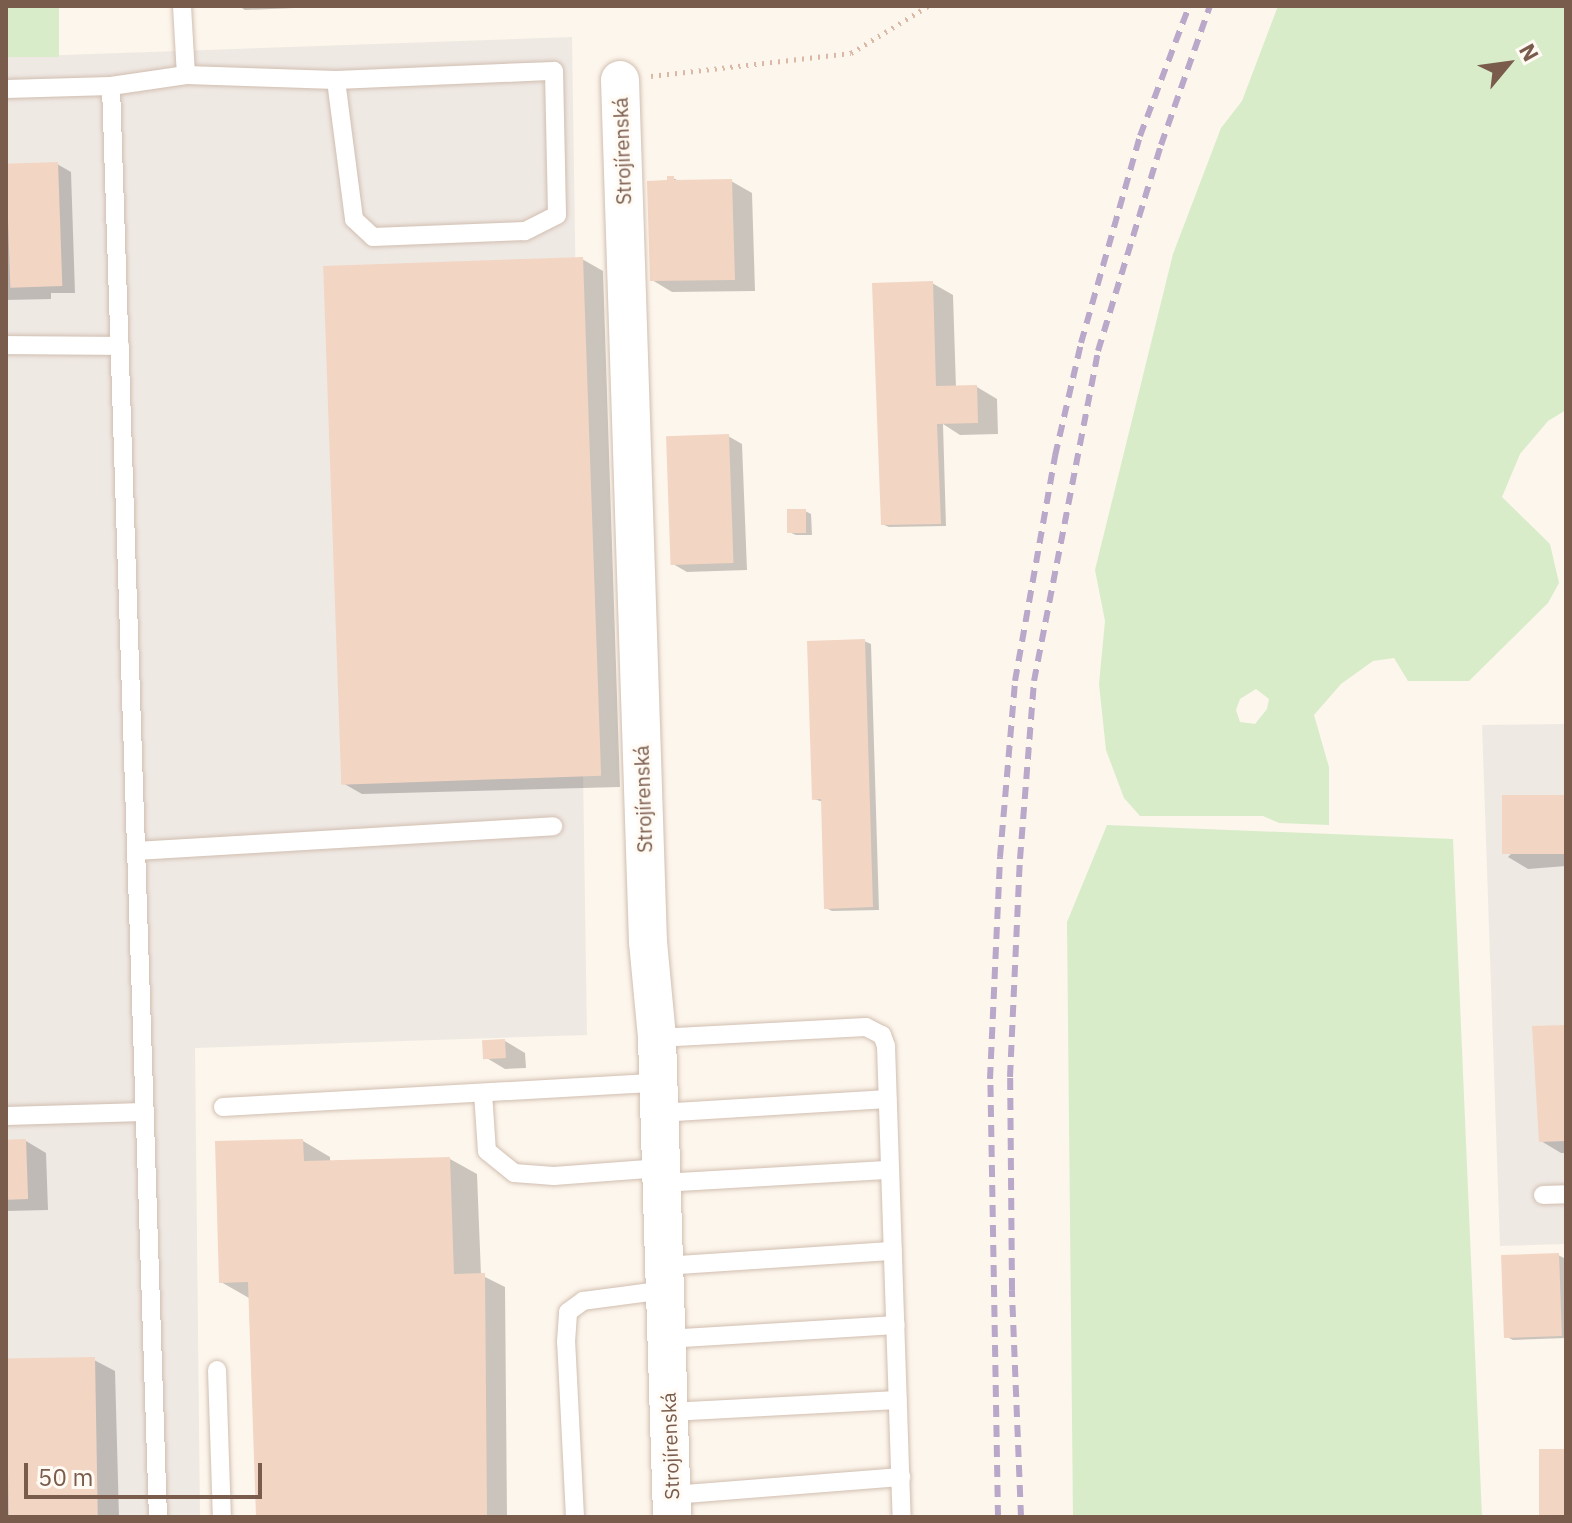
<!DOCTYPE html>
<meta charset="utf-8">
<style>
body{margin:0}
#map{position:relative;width:1572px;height:1523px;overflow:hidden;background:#fdf6ec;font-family:"IBM Plex Sans",sans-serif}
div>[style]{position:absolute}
.industrial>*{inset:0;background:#efe9e4}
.green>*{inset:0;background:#d8ecc9;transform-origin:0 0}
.shadow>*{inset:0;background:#0003}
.building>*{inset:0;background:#f3d5c3;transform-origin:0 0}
.path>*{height:5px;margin-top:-2.5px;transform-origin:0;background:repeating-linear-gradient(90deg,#d9b8a5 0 2px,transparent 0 8px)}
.roads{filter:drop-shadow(0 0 2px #d1beb0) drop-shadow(0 0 2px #d1beb0)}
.service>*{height:18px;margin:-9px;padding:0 9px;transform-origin:9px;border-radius:9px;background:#fff}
.minor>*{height:38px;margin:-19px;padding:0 19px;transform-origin:19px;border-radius:19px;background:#fff}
.rail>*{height:6px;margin-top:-3px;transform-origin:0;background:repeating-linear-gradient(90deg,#b9a8c9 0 12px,transparent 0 20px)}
span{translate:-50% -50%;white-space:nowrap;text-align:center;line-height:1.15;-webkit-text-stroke:6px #fffaf3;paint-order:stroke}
.street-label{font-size:20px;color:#7a5c4d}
.frame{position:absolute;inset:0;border:8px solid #7a5c4d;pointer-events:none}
.north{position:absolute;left:1468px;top:24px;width:80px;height:80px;-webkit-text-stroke:6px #fffaf3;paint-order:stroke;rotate:61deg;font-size:22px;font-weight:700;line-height:32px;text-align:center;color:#7a5c4d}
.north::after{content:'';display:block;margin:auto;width:28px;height:36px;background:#7a5c4d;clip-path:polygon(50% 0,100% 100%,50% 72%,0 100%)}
.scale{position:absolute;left:24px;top:1463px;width:238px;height:36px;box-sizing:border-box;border:4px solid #7a5c4d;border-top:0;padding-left:10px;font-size:24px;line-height:28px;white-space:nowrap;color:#7a5c4d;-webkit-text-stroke:6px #fffaf3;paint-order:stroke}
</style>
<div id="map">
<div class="industrial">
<i style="clip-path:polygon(572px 37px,587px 1035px,195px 1048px,200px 1517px,6px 1517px,6px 57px)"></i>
<i style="clip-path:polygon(1566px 724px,1566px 1244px,1500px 1246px,1482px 725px)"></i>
</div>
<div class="green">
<i style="left:6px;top:6px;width:53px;height:51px"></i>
<i style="clip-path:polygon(evenodd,1278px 6px,1566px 6px,1566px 410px,1548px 421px,1520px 454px,1502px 497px,1550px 544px,1559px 583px,1548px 603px,1469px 681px,1408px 681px,1394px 658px,1373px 661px,1341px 684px,1314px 715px,1329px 767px,1329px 825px,1279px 823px,1263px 816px,1140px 816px,1124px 798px,1106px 750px,1099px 684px,1105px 621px,1095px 570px,1173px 254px,1221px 128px,1242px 101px,1278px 6px,1256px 689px,1269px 699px,1267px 709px,1255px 724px,1240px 722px,1236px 710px,1240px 699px,1256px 689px)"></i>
<i style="clip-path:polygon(1107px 825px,1453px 839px,1482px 1517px,1073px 1517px,1067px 922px)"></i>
</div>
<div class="shadow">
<i style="clip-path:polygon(239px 6px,341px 6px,245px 10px)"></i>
<i style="clip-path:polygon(57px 164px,71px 172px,75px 293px,51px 293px,51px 299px,6px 300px,6px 167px)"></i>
<i style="clip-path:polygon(673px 178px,681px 182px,731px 181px,752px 193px,755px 291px,672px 292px,652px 280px)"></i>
<i style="clip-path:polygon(582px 259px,603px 271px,620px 787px,362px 794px,341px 782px)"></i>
<i style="clip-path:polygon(932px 283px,953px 295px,956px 388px,977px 387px,997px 399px,998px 434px,960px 435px,943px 424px,946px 526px,889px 527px,882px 524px)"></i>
<i style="clip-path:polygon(728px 436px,742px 444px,747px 570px,687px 572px,673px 564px)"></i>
<i style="clip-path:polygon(805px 511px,811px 514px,812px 535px,796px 535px,789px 532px)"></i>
<i style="clip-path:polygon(864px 641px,871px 644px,879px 910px,832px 911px,826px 908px,823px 802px,814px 799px)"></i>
<i style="clip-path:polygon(1566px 797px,1566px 866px,1528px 869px,1508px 857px)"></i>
<i style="clip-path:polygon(1566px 1027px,1566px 1153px,1561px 1153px,1541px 1141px)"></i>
<i style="clip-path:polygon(505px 1041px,525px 1053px,526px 1068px,505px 1069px,485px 1057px)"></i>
<i style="clip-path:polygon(26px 1141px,46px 1153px,48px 1210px,6px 1211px,6px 1142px)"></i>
<i style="clip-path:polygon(303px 1141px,330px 1157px,330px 1162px,450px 1159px,477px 1174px,481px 1275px,505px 1287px,507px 1517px,257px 1517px,249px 1298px,221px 1282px)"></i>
<i style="clip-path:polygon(1558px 1255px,1564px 1258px,1566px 1338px,1513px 1340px,1507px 1337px)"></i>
<i style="clip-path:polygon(94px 1360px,115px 1371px,119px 1517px,6px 1517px,6px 1362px)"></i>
</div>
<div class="building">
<i style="left:58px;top:162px;width:124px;height:52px;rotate:88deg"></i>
<i style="clip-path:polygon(667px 176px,674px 176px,674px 180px,732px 179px,735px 280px,650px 281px,647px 181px,667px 180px)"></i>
<i style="left:583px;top:257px;width:519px;height:260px;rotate:88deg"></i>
<i style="clip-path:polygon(933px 281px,936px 386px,977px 385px,978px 423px,937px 424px,941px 524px,881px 525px,872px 283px)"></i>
<i style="left:729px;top:434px;width:129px;height:63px;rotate:88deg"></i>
<i style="left:787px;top:509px;width:19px;height:24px"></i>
<i style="clip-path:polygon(865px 639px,873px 907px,824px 909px,821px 799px,812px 800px,807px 641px)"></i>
<i style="left:1566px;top:795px;width:59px;height:64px;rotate:90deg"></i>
<i style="clip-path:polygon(1566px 1025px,1566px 1141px,1539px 1142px,1532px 1026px)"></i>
<i style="left:505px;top:1039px;width:19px;height:23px;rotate:87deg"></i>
<i style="left:26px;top:1139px;width:60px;height:20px;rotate:88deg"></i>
<i style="clip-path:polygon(303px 1139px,304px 1161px,450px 1157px,454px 1274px,485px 1273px,487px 1517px,256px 1517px,248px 1282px,219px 1283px,215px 1141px)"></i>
<i style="left:1559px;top:1253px;width:83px;height:58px;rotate:88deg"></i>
<i style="left:95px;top:1357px;width:160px;height:89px;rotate:89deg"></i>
<i style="left:1566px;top:1449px;width:68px;height:27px;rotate:90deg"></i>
</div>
<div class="path">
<i style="left:651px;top:76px;width:201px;rotate:-6.6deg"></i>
<i style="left:851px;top:53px;width:90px;rotate:-31.4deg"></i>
</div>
<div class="roads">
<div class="service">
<i style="left:182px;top:6px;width:69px;rotate:86.7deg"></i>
<i style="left:111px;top:86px;width:1432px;rotate:88.12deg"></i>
<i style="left:6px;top:89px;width:105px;rotate:-1.6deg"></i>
<i style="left:111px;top:86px;width:76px;rotate:-8.3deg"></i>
<i style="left:186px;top:75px;width:150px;rotate:1.9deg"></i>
<i style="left:336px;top:80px;width:218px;rotate:-2.4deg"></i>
<i style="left:554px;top:71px;width:144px;rotate:88.8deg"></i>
<i style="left:557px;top:215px;width:36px;rotate:153deg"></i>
<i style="left:525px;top:231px;width:152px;rotate:177.7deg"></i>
<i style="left:373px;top:237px;width:26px;rotate:-137deg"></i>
<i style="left:354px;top:219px;width:140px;rotate:-97.4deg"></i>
<i style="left:6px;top:345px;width:114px;rotate:0.5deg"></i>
<i style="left:136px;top:851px;width:418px;rotate:-3.4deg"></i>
<i style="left:657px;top:1038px;width:209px;rotate:-3deg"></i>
<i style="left:866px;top:1027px;width:18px;rotate:27deg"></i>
<i style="left:882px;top:1035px;width:12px;rotate:70deg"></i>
<i style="left:886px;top:1046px;width:471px;rotate:88.1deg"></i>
<i style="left:483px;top:1093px;width:58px;rotate:86.1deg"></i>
<i style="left:487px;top:1151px;width:35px;rotate:39deg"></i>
<i style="left:514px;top:1173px;width:40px;rotate:4.3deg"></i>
<i style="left:554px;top:1176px;width:107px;rotate:-4.3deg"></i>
<i style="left:223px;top:1107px;width:437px;rotate:-3.2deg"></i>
<i style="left:659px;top:1113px;width:229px;rotate:-3.5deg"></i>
<i style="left:6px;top:1116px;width:138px;rotate:-1.7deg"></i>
<i style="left:662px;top:1183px;width:228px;rotate:-3.3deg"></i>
<i style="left:1543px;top:1195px;width:23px;rotate:-2deg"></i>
<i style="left:665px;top:1266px;width:228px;rotate:-3.8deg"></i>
<i style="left:667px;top:1339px;width:229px;rotate:-3.5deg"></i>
<i style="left:217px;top:1370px;width:147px;rotate:88.1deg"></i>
<i style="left:669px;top:1412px;width:229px;rotate:-3deg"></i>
<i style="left:672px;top:1495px;width:230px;rotate:-4.5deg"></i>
<i style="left:575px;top:1517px;width:175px;rotate:-92.9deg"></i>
<i style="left:566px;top:1342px;width:30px;rotate:-86deg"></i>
<i style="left:568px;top:1312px;width:19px;rotate:-36deg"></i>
<i style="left:583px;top:1301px;width:83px;rotate:-7.6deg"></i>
</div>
<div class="minor">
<i style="left:620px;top:80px;width:862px;rotate:88.14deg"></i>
<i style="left:648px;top:942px;width:96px;rotate:84.6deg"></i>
<i style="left:657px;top:1038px;width:479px;rotate:88.2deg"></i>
</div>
</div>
<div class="rail">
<i style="left:998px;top:1517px;width:438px;rotate:-91deg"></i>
<i style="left:990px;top:1079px;width:222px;rotate:-87.4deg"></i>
<i style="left:1000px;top:857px;width:177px;rotate:-85.1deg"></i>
<i style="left:1015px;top:681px;width:229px;rotate:-79.9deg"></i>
<i style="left:1055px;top:456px;width:116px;rotate:-77deg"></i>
<i style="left:1081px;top:343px;width:215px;rotate:-74.1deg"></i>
<i style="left:1140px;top:136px;width:139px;rotate:-69.3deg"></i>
<i style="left:1021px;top:1517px;width:227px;rotate:-92.3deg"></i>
<i style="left:1012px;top:1290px;width:213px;rotate:-90.5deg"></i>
<i style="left:1010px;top:1077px;width:218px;rotate:-87.4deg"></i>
<i style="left:1020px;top:859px;width:179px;rotate:-85.5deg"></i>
<i style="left:1034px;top:681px;width:336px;rotate:-79deg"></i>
<i style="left:1098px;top:351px;width:215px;rotate:-73deg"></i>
<i style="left:1161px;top:145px;width:147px;rotate:-70.6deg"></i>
</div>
<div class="street-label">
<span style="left:622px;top:151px;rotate:-92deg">Strojírenská</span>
<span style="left:643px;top:799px;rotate:-92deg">Strojírenská</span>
<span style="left:670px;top:1446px;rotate:-92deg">Strojírenská</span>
</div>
<div class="frame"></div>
<div class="north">N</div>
<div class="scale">50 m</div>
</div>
